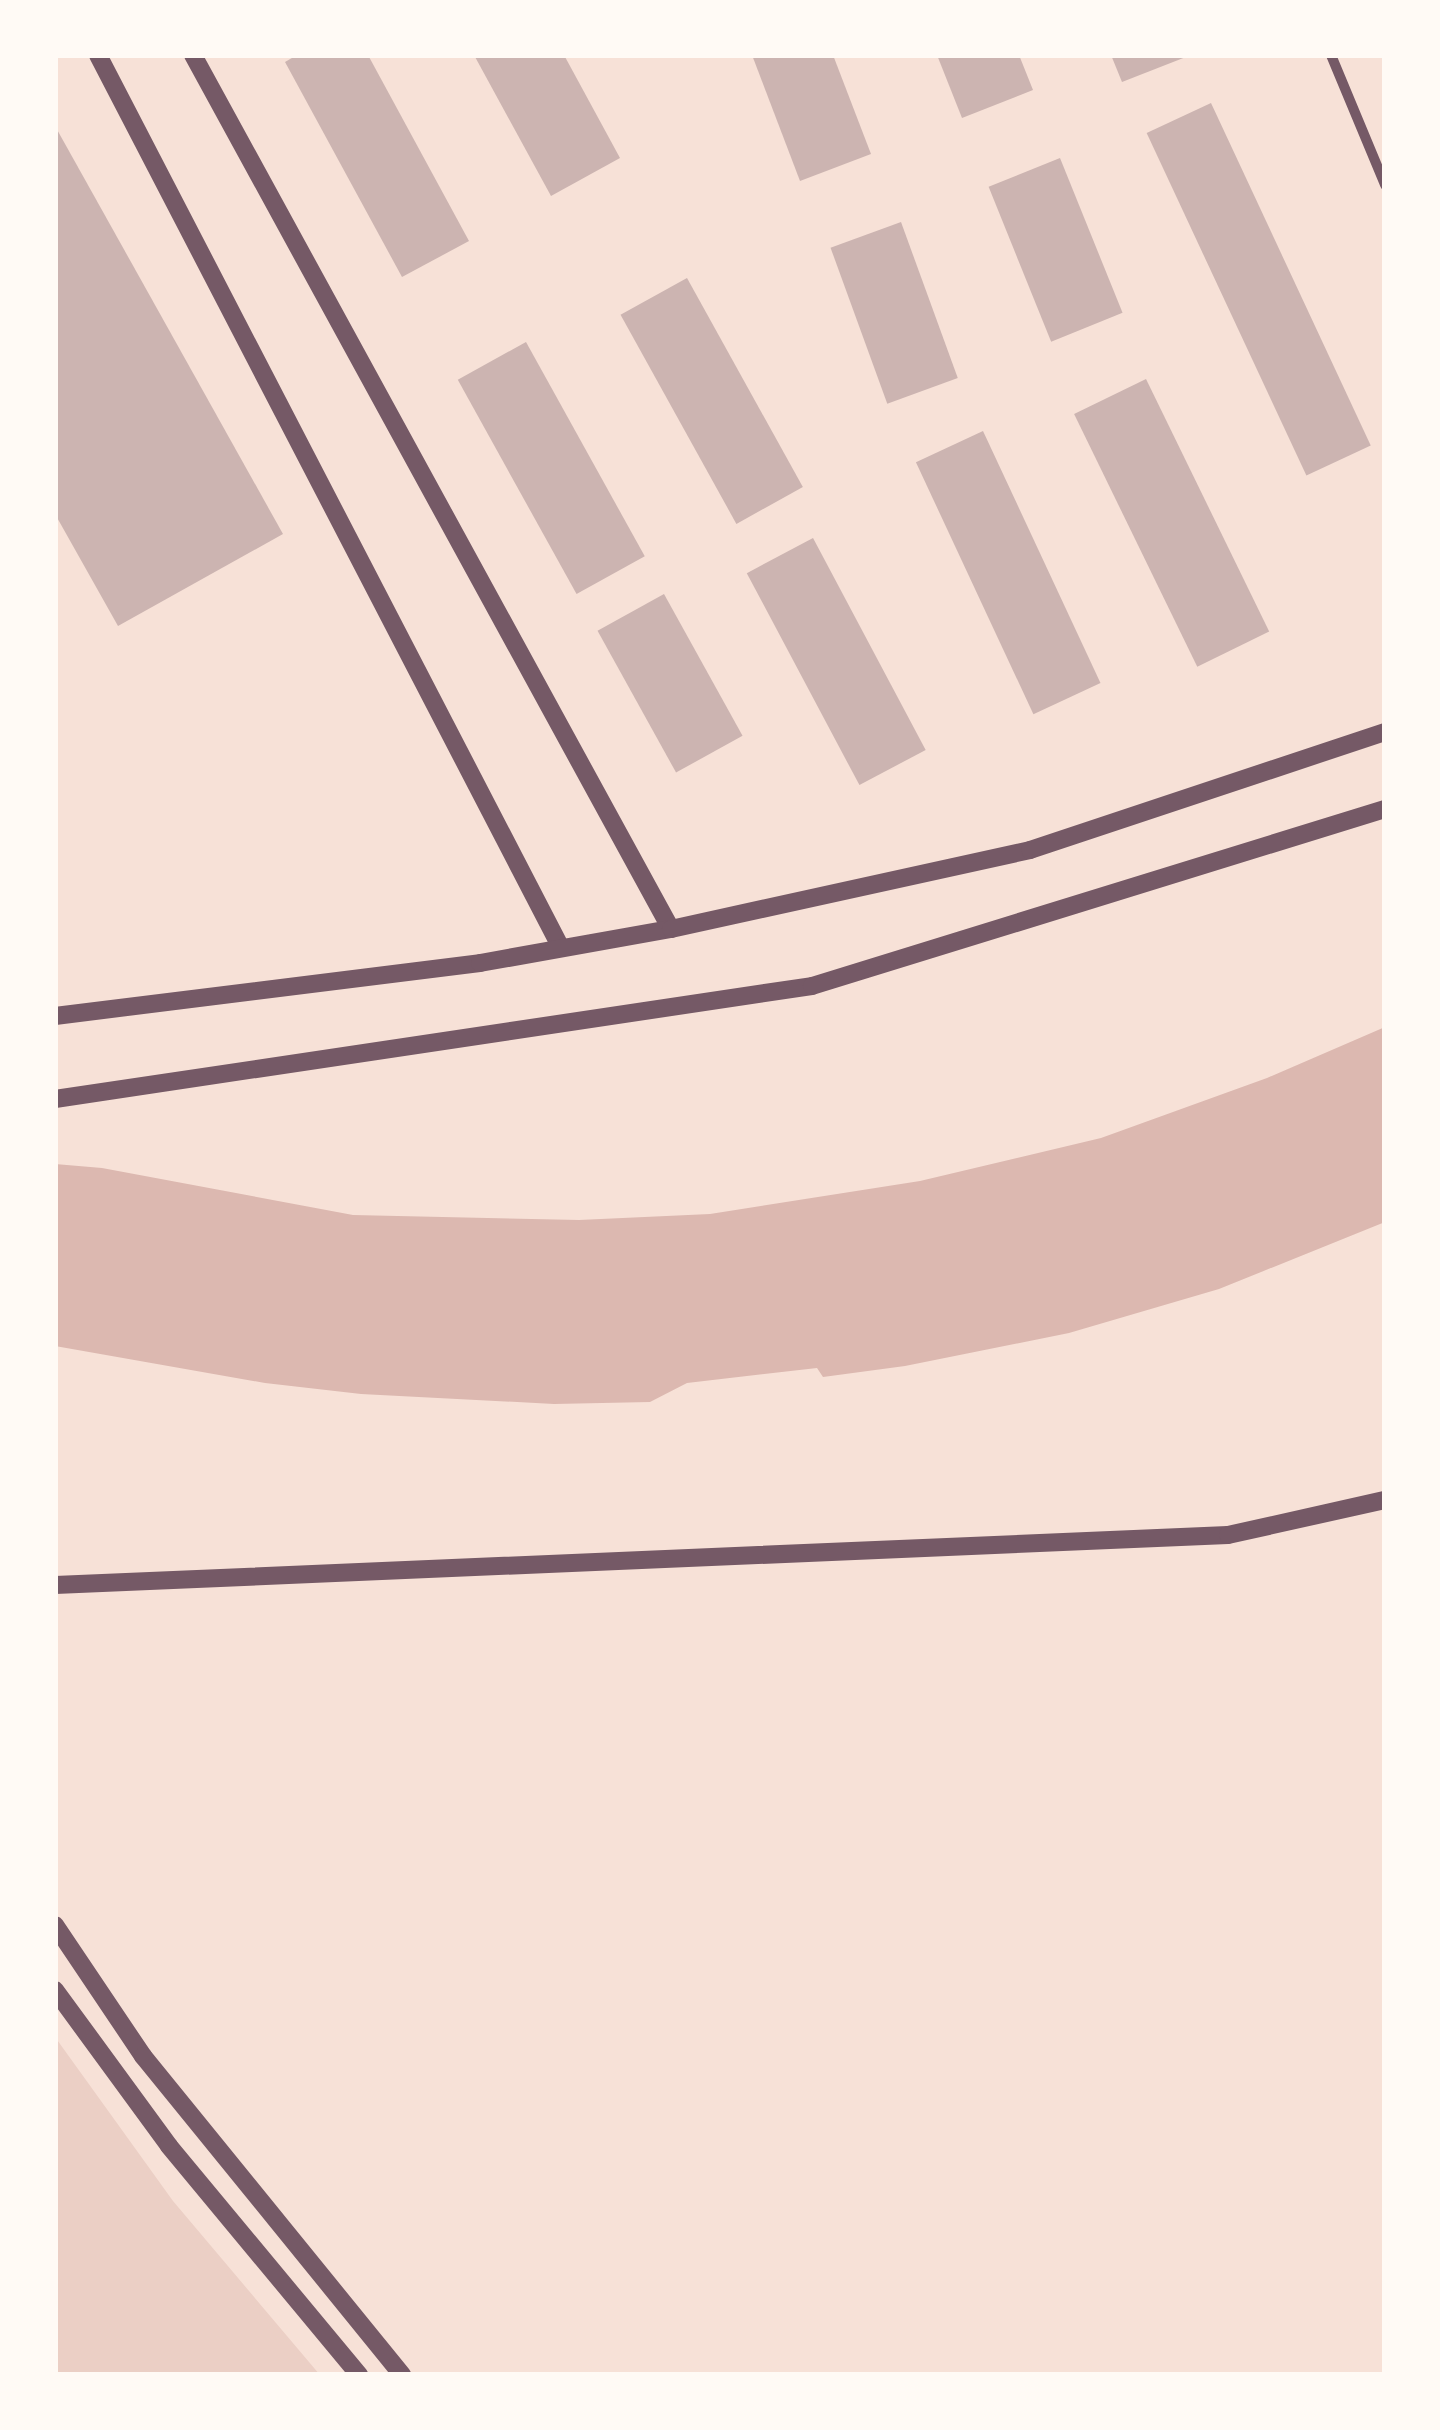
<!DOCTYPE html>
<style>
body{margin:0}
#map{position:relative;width:1440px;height:2430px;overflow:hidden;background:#f7e1d7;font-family:Arial,sans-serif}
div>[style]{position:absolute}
.green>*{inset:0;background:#ebcfc5}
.water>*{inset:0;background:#dcb8b0}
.building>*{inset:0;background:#ccb4b1;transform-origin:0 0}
.minor>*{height:10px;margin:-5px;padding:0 5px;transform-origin:5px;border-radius:5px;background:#755966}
.tertiary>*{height:18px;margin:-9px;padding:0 9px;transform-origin:9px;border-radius:9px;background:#755966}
span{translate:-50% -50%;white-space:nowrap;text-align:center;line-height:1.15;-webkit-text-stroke:10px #fffaf5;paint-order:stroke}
.frame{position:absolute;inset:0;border:58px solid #fffaf5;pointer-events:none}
</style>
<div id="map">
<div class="green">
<i style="clip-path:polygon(55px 2037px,173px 2201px,320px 2375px,55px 2375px)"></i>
</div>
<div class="water">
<i style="clip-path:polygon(1385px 1027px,1385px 1222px,1219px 1289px,1069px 1333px,905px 1366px,823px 1377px,817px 1368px,687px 1383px,650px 1402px,554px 1404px,361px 1394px,265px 1383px,55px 1346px,55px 1164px,102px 1168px,353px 1215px,579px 1220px,710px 1214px,920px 1181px,1101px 1138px,1267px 1078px)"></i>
</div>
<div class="building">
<i style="clip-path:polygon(297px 55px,368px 55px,469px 241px,402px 277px,285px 62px)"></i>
<i style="clip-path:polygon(474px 55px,564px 55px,620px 158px,551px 196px)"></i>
<i style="clip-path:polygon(752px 55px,833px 55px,871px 154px,800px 181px)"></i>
<i style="clip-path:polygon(937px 55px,1019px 55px,1033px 90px,962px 118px)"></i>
<i style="clip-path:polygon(1111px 55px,1191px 55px,1122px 82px)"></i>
<i style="left:1211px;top:103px;width:378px;height:71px;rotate:65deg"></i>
<i style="clip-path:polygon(55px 126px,283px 534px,118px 626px,55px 514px)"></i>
<i style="left:1060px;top:158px;width:167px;height:77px;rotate:68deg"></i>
<i style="left:901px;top:222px;width:166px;height:75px;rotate:70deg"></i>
<i style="left:687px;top:278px;width:239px;height:76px;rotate:61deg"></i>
<i style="left:526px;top:342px;width:245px;height:78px;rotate:61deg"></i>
<i style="left:1146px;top:379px;width:281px;height:80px;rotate:64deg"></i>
<i style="left:983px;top:431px;width:278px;height:74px;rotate:65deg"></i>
<i style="left:813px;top:538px;width:240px;height:75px;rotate:62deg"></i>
<i style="left:664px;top:594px;width:162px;height:76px;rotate:61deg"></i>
</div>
<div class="minor">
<i style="left:1331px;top:55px;width:141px;rotate:67.4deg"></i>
</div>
<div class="tertiary">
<i style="left:98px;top:55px;width:1004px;rotate:62.59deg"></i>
<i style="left:193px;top:55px;width:996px;rotate:61.33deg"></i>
<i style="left:55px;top:1016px;width:428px;rotate:-7.1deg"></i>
<i style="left:480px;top:963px;width:194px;rotate:-10.1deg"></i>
<i style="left:671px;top:929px;width:368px;rotate:-12.4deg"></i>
<i style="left:1030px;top:850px;width:374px;rotate:-18.4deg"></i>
<i style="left:55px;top:1099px;width:765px;rotate:-8.49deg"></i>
<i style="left:812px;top:986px;width:600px;rotate:-17.17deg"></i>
<i style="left:55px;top:1585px;width:1174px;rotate:-2.44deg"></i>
<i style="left:1228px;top:1535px;width:161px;rotate:-12.6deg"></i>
<i style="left:55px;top:1925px;width:158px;rotate:56.1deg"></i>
<i style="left:143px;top:2056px;width:411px;rotate:50.9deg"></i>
<i style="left:55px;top:1990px;width:193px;rotate:53.8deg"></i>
<i style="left:169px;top:2146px;width:298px;rotate:50.3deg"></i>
</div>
<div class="frame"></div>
</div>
